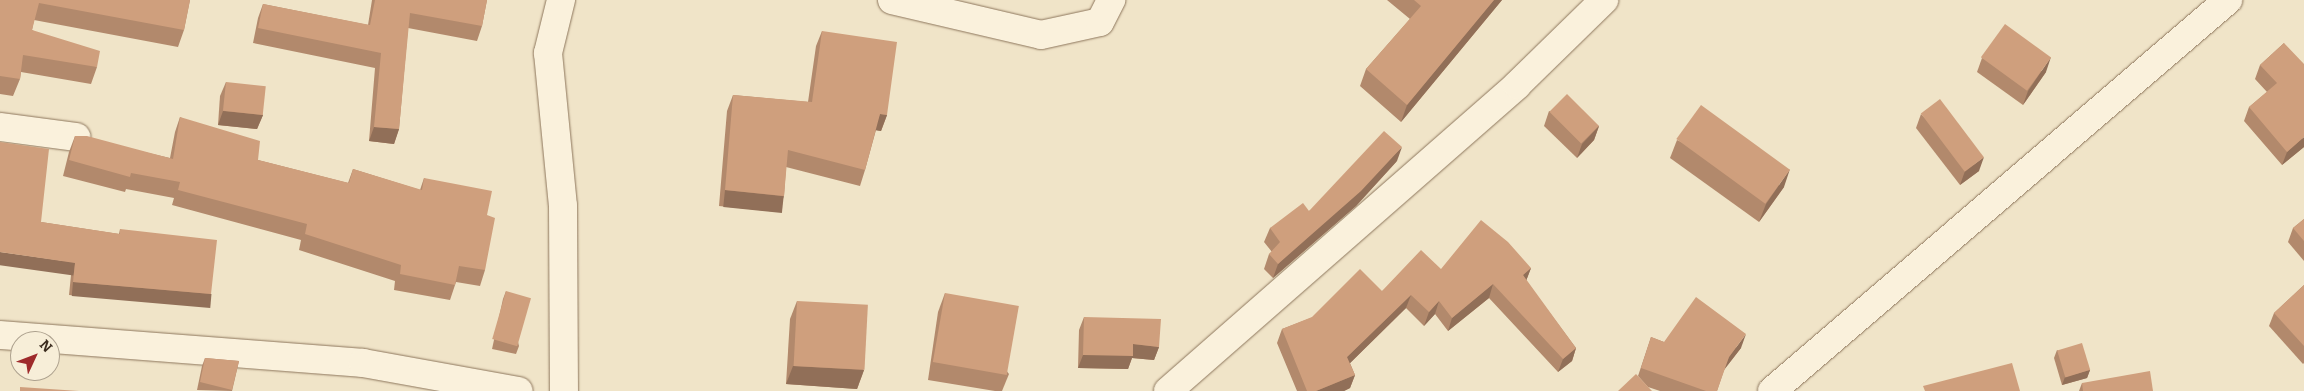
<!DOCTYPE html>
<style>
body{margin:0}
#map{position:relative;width:2304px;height:391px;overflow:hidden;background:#f0e4c8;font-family:Bitter,serif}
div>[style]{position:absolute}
.roads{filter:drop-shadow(0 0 1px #8d765c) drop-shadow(0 0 1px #8d765c)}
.street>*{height:28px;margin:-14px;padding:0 14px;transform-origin:14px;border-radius:14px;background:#faf1dc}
.wall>*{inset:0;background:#b2896c}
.shaded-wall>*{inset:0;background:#916f58;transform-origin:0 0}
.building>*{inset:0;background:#cf9f7d;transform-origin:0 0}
span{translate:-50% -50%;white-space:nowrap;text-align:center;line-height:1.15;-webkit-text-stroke:4px #f7eed8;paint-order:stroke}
.north{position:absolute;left:10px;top:331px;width:50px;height:50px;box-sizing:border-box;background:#f7eed8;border:1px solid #ada18e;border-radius:50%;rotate:47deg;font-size:14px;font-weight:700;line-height:20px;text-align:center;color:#3d2e20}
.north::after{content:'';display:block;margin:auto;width:18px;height:22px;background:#9e2a2b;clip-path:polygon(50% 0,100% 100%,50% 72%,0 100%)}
</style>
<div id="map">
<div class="roads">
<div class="street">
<i style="left:561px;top:0;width:55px;rotate:103.8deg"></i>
<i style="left:548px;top:53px;width:154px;rotate:84.4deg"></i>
<i style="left:563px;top:206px;width:185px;rotate:89.7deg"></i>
<i style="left:892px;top:0;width:153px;rotate:13.2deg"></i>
<i style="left:1041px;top:35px;width:60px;rotate:-12.4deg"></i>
<i style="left:1100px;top:22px;width:25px;rotate:-63deg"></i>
<i style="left:0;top:127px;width:77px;rotate:7.5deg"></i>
<i style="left:0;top:335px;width:364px;rotate:4.4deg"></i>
<i style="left:363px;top:363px;width:158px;rotate:10.2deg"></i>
<i style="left:1168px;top:391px;width:464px;rotate:-41.2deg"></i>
<i style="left:1517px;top:85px;width:122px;rotate:-44.3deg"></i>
<i style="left:1772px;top:391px;width:601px;rotate:-40.61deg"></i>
</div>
</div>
<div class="wall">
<i style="clip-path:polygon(0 0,190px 0,184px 30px,178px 47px,34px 20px,32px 30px,97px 67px,91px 84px,21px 72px,20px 79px,13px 96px,0 94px)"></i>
<i style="clip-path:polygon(372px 0,487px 0,482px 26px,477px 41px,408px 28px,399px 129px,394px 144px,369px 141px,375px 68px,253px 43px,258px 18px,263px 4px,368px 25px)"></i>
<i style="clip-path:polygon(1387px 0,1502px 0,1401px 122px,1360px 86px,1366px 69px,1410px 19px)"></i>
<i style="clip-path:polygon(822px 31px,887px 115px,881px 131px,876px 130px,865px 170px,860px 186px,786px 167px,784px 196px,778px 212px,719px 206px,727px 111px,733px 95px,808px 102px,816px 46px)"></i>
<i style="clip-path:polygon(2284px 43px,2304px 147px,2282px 165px,2244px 121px,2249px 107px,2267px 92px,2255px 79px,2260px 65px)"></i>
<i style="clip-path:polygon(1982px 58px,2046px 72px,2023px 105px,1977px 72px)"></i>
<i style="clip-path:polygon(226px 82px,263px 115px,257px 129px,218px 125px,220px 96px)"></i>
<i style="clip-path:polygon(1549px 111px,1599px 126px,1594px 140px,1577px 158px,1544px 126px)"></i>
<i style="clip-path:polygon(1921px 114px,1979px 171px,1960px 185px,1916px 128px)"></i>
<i style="clip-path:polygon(180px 117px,258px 160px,348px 183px,353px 169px,420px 190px,424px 178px,487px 215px,485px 270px,480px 286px,456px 282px,450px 300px,394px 290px,395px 281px,299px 250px,301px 240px,172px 205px,174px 198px,126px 189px,125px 192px,63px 176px,69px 152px,75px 136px,170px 158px,175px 132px)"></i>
<i style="clip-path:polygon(1677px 140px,1784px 187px,1759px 222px,1670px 158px)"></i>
<i style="clip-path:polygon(1397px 161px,1356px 206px,1273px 278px,1264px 269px,1269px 254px,1272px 252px,1264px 242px,1270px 228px,1309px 211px)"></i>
<i style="clip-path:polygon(2304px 219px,2304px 261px,2288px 242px,2293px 228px)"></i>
<i style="clip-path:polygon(41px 222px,119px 234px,120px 229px,211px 294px,206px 306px,69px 295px,71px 275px)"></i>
<i style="clip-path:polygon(1531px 268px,1526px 281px,1576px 348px,1572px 361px,1558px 372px,1489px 298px,1448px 331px,1435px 314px,1424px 326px,1406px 308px,1350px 363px,1355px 375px,1350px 388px,1344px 391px,1297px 391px,1277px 343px,1282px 329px,1382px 291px,1441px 269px)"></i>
<i style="clip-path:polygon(2304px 285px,2304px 363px,2303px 364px,2269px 326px,2274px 313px)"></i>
<i style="clip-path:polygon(506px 291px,519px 346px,516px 354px,492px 349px,503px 299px)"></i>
<i style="clip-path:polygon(945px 293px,1009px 374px,1002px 391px,995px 391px,928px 380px,938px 312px)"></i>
<i style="clip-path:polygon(797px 301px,864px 370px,857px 389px,786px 384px,790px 319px)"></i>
<i style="clip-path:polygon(1084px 317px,1159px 347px,1154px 360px,1132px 358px,1128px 369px,1078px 368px,1079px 330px)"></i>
<i style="clip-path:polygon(1651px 337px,1664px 342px,1741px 348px,1724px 370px,1717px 391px,1660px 391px,1648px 387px,1638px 376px)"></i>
<i style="clip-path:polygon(2057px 350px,2090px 370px,2087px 378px,2062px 385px,2054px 358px)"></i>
<i style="clip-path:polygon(205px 358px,239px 361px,232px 391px,197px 390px,202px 366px)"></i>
<i style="clip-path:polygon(2082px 383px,2153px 391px,2079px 391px)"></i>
</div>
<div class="shaded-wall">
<i style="clip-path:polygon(1494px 0,1502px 0,1401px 122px,1407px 105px)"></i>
<i style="clip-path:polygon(2051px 57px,2046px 72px,2023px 105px,2028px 91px)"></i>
<i style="clip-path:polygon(223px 111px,263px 115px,257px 129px,218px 125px)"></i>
<i style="clip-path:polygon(880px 114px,887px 115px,881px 131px,874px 130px)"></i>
<i style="clip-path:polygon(1599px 126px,1594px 140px,1577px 158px,1582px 144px)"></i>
<i style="clip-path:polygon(374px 127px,399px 129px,394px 144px,369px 141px)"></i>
<i style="clip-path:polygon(2304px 137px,2304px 147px,2282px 165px,2287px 152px)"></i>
<i style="clip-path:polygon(1402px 147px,1397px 161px,1356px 206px,1273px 278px,1278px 264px)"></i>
<i style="clip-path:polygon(1984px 157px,1979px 171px,1960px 185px,1965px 171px)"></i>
<i style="clip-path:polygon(1790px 169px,1784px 187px,1759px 222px,1766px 204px)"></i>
<i style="left:725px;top:190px;width:59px;height:17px;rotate:6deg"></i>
<i style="left:0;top:252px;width:76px;height:13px;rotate:8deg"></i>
<i style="clip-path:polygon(1531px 268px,1526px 281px,1523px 275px)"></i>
<i style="left:73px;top:282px;width:139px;height:14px;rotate:5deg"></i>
<i style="clip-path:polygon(1493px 284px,1489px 298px,1448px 331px,1452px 318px)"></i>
<i style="clip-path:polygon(1411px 295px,1406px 308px,1342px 371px,1347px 357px)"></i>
<i style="clip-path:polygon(1439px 301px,1435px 314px,1424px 326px,1429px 312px)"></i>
<i style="clip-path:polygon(1746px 334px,1741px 348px,1723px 371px,1729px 357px)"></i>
<i style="clip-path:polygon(1133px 344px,1159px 347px,1154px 360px,1132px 358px,1128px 369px,1078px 368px,1083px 355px)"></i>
<i style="clip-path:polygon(1576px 348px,1572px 361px,1558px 372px,1563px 359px)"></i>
<i style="clip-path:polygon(793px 366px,864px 370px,857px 389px,786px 384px)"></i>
<i style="clip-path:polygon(2090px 370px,2087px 378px,2062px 385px,2065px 377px)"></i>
<i style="clip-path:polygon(1355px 375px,1350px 388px,1344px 391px,1316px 391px)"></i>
</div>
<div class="building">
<i style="clip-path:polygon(0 0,190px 0,184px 30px,39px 3px,32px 30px,100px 51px,97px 67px,23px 55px,20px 79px,0 76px)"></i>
<i style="clip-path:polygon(375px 0,487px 0,482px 26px,410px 13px,399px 129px,374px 127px,381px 53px,258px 28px,263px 4px,370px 25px)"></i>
<i style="clip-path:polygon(1414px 0,1494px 0,1407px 105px,1366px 69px,1421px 6px)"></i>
<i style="left:2005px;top:24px;width:57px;height:41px;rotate:36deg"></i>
<i style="clip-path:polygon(822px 31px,897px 42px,887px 115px,880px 114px,865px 170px,788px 150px,784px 196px,725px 190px,733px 95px,812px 102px)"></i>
<i style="clip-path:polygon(2284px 43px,2304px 64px,2304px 137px,2287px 152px,2249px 107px,2277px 83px,2260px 65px)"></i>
<i style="left:226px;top:82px;width:40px;height:29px;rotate:6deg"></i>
<i style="left:1567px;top:94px;width:45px;height:25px;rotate:45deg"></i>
<i style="left:1940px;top:99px;width:73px;height:24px;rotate:53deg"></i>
<i style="left:1701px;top:105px;width:110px;height:42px;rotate:36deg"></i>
<i style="clip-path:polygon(180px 117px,260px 141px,258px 160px,349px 183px,353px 169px,422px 190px,424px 178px,492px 191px,487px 215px,495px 218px,485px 270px,459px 266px,455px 285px,400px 274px,401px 265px,305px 234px,307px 224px,178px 190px,180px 182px,131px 173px,130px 177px,69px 160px,75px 136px,87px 136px,173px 159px)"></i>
<i style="clip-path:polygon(1384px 131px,1402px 147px,1361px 191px,1278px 264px,1269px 254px,1280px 242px,1270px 228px,1303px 203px,1309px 211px)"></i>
<i style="clip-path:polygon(0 142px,49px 149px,41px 222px,120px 234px,120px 229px,217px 240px,211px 294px,73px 282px,75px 263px,0 252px)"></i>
<i style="clip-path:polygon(2304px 219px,2304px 241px,2293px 228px)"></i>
<i style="clip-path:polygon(1481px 220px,1508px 242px,1531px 268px,1523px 275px,1576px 348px,1563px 359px,1493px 284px,1452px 318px,1439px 301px,1429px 312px,1411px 295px,1347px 357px,1355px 375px,1316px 391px,1307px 391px,1282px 329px,1312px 317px,1360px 269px,1382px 291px,1421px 250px,1441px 269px)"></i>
<i style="clip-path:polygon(2304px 285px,2304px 346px,2274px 313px)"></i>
<i style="left:506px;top:291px;width:26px;height:50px;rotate:16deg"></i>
<i style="left:945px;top:293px;width:75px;height:70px;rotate:10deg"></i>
<i style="clip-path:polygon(1696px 297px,1746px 334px,1729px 357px,1717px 391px,1706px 391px,1641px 368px,1651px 337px,1664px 342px)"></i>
<i style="left:797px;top:301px;width:71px;height:65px;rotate:3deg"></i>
<i style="clip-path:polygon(1084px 317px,1161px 319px,1159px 347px,1133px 344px,1133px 356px,1083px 355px)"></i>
<i style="left:2082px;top:343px;width:28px;height:26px;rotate:73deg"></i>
<i style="clip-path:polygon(205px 358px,239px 361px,232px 390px,200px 382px)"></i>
<i style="clip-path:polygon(2012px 363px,2020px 391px,1925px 391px,1923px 386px)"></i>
<i style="clip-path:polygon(2150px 371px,2153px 391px,2083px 391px,2082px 383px)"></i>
<i style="clip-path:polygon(1636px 374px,1652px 391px,1618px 391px)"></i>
<i style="clip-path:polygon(20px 387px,79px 391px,20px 391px)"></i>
</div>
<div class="north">N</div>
</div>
